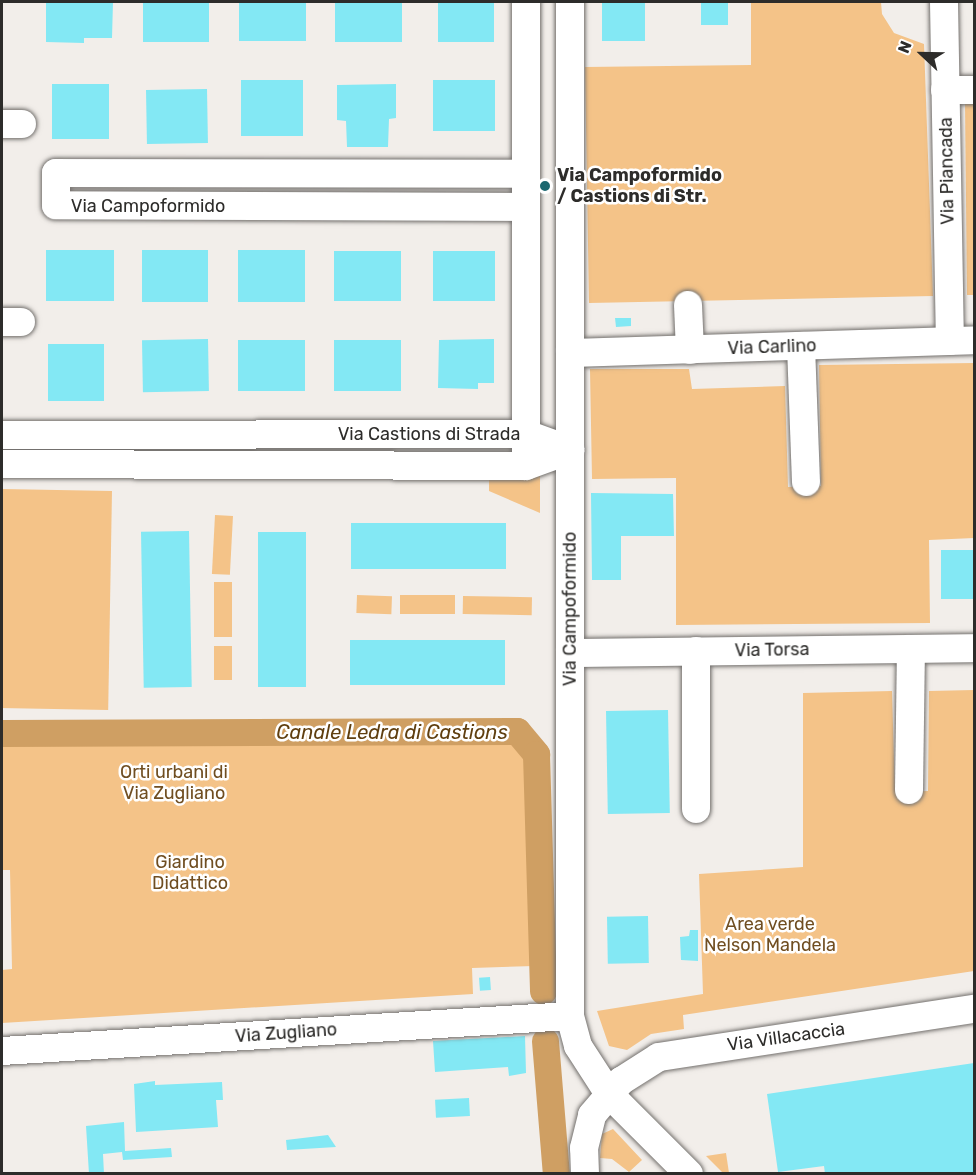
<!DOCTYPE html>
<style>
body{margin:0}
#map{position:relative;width:976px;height:1175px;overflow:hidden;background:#f2eeea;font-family:Rubik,sans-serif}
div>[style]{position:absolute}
.green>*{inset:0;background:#f4c388;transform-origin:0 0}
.canal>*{height:27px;margin:-13.5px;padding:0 13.5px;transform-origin:13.5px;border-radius:13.5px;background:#cf9f63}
.building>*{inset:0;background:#83e8f4;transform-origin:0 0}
.roads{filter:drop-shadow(0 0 2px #73706d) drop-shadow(0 0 2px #73706d)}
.minor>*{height:28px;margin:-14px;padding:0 14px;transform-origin:14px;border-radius:14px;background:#fff}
.dots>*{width:16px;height:16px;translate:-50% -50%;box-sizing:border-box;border:3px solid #fff;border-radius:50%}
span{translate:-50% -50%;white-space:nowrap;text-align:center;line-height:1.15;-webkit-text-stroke:5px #fff;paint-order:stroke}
.street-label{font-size:18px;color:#2d2c2a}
.poi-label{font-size:18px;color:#2d2c2a;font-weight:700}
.left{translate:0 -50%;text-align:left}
.park-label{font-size:18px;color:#704e21}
.water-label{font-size:20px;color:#603f10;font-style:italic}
.frame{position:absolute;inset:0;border:3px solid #2d2c2a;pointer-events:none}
.north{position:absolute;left:892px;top:24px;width:60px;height:60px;-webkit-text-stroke:4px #fff;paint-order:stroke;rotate:292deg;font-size:16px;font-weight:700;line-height:24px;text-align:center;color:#2d2c2a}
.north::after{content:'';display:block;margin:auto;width:21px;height:27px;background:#2d2c2a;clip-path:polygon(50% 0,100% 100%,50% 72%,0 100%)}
</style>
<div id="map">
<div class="green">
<i style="clip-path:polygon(751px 2px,881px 2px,882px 14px,894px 33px,924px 44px,933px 296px,589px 303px,585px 67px,751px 65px)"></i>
<i style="clip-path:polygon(965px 102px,974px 102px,974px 295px,967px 295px)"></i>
<i style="clip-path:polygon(974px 363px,974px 538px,929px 540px,930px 623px,676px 625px,676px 478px,592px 479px,590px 369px,689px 369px,692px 389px,785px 386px,788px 487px,821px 486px,819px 365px)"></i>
<i style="clip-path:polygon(489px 475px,540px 475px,540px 513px,489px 491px)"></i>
<i style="left:112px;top:491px;width:219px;height:110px;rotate:91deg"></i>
<i style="left:215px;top:515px;width:18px;height:59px;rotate:3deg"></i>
<i style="left:214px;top:582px;width:18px;height:55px"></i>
<i style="left:357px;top:595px;width:35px;height:18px;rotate:2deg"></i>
<i style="left:455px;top:595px;width:19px;height:55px;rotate:90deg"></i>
<i style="left:463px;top:596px;width:69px;height:18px;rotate:1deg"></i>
<i style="left:232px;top:646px;width:34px;height:18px;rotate:90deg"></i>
<i style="clip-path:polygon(974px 690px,974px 971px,683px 1015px,684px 1029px,651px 1034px,627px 1050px,609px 1046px,597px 1011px,703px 994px,699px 874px,803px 867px,803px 693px,892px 691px,895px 792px,928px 791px,929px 691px)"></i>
<i style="clip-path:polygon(516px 735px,533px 754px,534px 966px,472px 968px,473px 994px,2px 1023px,2px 970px,12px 969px,10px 870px,2px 870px,2px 738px)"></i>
<i style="clip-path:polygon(613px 1129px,642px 1160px,629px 1172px,612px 1159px,600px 1158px,602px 1134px)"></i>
<i style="clip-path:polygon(726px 1153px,729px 1173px,723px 1173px,706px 1156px)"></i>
</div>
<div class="canal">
<i style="left:2px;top:733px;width:515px;rotate:-0.22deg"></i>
<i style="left:517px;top:731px;width:30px;rotate:50deg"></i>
<i style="left:536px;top:754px;width:237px;rotate:88.3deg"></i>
<i style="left:545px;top:1041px;width:133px;rotate:85.3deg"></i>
</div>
<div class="building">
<i style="clip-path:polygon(46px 2px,113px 2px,112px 38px,84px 38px,84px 43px,46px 42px)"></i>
<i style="left:143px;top:2px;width:66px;height:40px"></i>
<i style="left:239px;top:2px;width:67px;height:39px"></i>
<i style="left:335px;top:2px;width:67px;height:40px"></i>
<i style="left:438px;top:2px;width:56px;height:40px"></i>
<i style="left:602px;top:2px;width:43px;height:39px"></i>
<i style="left:701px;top:2px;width:27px;height:23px"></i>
<i style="left:241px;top:80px;width:62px;height:56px"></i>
<i style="left:433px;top:80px;width:62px;height:51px"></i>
<i style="left:52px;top:84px;width:57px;height:55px"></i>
<i style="clip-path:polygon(396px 84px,396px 118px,389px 119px,388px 147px,347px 147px,346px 121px,337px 120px,337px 85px)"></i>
<i style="left:207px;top:89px;width:54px;height:61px;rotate:89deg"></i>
<i style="left:46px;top:250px;width:68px;height:51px"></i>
<i style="left:142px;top:250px;width:66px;height:52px"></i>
<i style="left:238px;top:250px;width:67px;height:52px"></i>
<i style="left:334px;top:251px;width:67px;height:50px"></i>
<i style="left:433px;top:251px;width:62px;height:50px"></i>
<i style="clip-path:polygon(615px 318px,631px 318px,631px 326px,616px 327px)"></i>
<i style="left:208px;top:339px;width:52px;height:66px;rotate:89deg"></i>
<i style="clip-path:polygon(494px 339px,494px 383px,478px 383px,478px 389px,438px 388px,439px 340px)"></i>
<i style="left:238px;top:340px;width:67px;height:51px"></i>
<i style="left:334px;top:340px;width:67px;height:51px"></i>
<i style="left:104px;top:344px;width:57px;height:56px;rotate:90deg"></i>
<i style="clip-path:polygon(591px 493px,673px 494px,674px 536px,621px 536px,621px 580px,592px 580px)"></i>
<i style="left:351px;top:523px;width:155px;height:46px"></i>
<i style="left:189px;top:531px;width:156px;height:48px;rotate:89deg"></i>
<i style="left:258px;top:532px;width:48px;height:155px"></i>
<i style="left:974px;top:550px;width:49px;height:33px;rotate:90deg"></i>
<i style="left:350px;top:640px;width:155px;height:45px"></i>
<i style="left:668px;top:710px;width:103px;height:62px;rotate:89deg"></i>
<i style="left:648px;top:916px;width:47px;height:41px;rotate:89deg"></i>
<i style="clip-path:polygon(690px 930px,698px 930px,698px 961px,681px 960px,680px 937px,689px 936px)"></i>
<i style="left:490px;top:977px;width:13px;height:11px;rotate:86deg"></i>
<i style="clip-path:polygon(525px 1036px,526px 1073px,509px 1076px,508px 1067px,435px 1072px,433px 1041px)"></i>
<i style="clip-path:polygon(974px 1063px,974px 1174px,825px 1174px,824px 1166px,778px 1172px,767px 1094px)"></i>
<i style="clip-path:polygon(155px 1081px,155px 1085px,222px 1082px,223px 1100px,216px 1100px,218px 1127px,136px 1132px,134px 1084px)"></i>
<i style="left:469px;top:1098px;width:18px;height:34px;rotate:87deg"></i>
<i style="clip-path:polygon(124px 1122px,125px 1151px,171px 1148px,172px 1157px,123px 1160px,122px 1152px,103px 1154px,104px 1174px,89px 1174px,86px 1126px)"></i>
<i style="clip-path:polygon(328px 1135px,336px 1147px,287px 1150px,286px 1140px)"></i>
</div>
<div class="roads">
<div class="minor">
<i style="left:526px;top:2px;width:450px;rotate:90deg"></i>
<i style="left:570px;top:2px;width:1014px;rotate:90deg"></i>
<i style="left:570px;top:1016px;width:31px;rotate:75deg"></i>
<i style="left:578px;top:1046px;width:57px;rotate:57.1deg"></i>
<i style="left:609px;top:1094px;width:113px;rotate:45deg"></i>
<i style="left:944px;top:2px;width:339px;rotate:89deg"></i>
<i style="left:945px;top:90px;width:29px"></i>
<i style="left:2px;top:124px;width:20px"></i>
<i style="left:526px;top:207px;width:470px;rotate:-179.8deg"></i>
<i style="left:56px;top:205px;width:32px;rotate:-90deg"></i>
<i style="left:56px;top:173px;width:470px;rotate:0.1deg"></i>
<i style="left:688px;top:305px;width:45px;rotate:87.5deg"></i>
<i style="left:2px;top:322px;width:19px"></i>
<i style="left:801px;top:346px;width:136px;rotate:87.9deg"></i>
<i style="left:570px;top:353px;width:404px;rotate:-1.8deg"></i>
<i style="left:2px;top:435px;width:524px;rotate:-0.11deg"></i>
<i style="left:526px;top:434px;width:47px;rotate:20deg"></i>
<i style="left:2px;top:464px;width:524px;rotate:0.22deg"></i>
<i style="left:526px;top:466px;width:47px;rotate:-20deg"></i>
<i style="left:696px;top:651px;width:158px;rotate:90deg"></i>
<i style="left:570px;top:653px;width:404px;rotate:-0.7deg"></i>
<i style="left:909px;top:790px;width:141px;rotate:-89.2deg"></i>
<i style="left:2px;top:1051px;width:569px;rotate:-3.53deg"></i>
<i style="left:585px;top:1174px;width:26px;rotate:-92deg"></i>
<i style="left:584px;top:1148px;width:34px;rotate:-76deg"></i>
<i style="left:592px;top:1115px;width:45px;rotate:-49.5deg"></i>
<i style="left:621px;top:1081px;width:45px;rotate:-32.3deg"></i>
<i style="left:659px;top:1057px;width:319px;rotate:-8.7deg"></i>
</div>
</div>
<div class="dots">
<i style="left:545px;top:186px;background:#1b676f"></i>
</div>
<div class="street-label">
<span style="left:947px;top:171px;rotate:-91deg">Via Piancada</span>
<span style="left:148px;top:206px">Via Campoformido</span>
<span style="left:772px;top:347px;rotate:-2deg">Via Carlino</span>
<span style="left:429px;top:434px">Via Castions di Strada</span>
<span style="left:570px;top:609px;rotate:-90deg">Via Campoformido</span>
<span style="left:772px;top:650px;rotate:-1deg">Via Torsa</span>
<span style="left:286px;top:1033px;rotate:-4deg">Via Zugliano</span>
<span style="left:786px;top:1037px;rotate:-8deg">Via Villacaccia</span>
</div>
<div class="poi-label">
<span class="left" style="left:557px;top:186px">Via Campoformido<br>/ Castions di Str.</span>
</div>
<div class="park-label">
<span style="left:174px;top:783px">Orti urbani di<br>Via Zugliano</span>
<span style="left:190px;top:873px">Giardino<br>Didattico</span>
<span style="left:770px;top:935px">Area verde<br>Nelson Mandela</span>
</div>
<div class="water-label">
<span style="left:392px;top:732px">Canale Ledra di Castions</span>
</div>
<div class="frame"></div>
<div class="north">N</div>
</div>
